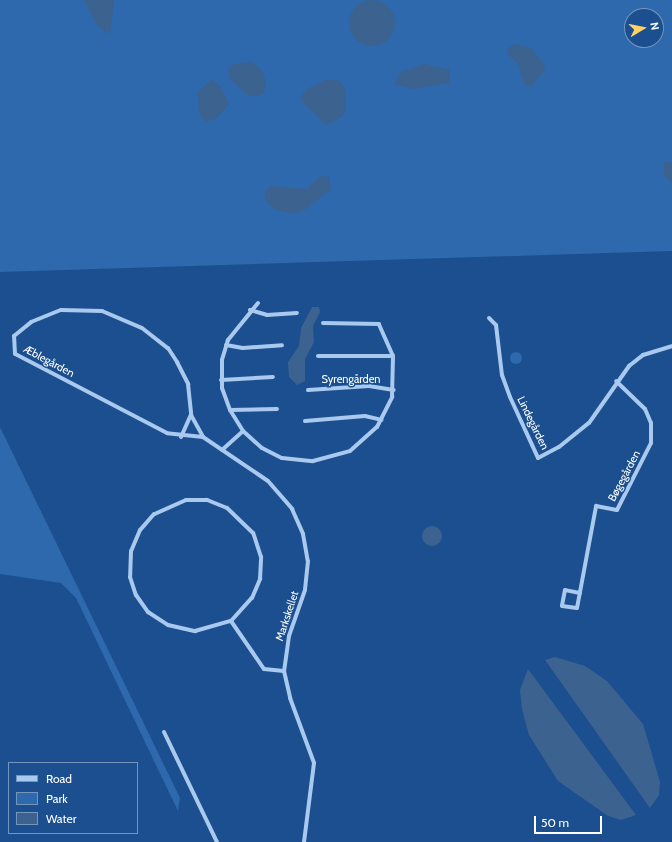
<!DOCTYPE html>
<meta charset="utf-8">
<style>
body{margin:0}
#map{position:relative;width:672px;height:842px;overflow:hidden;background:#1b4f8f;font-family:Cabin,sans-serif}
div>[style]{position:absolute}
.green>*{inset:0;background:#2e69ad}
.round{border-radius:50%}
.water>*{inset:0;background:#3c6290}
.minor>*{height:4px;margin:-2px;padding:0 2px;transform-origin:2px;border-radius:2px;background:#a9c9ee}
span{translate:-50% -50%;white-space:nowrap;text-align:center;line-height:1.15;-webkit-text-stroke:3px #1b4f8f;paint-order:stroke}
.street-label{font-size:11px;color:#fff}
.legend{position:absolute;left:8px;top:762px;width:130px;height:72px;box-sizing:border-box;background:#1b4f8f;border:1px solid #7695bc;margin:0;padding:5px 7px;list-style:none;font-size:12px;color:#fff}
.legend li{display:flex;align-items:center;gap:8px;height:20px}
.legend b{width:20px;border:1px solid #7695bc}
.north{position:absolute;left:624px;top:8px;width:40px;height:40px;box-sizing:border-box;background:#1b4f8f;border:1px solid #7695bc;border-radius:50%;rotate:80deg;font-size:11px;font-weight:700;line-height:16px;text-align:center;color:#fff}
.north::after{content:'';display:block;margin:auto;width:14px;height:18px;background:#ffd166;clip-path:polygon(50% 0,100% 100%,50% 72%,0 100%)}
.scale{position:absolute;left:534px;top:816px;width:68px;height:18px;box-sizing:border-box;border:2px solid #fff;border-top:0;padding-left:5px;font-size:12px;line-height:14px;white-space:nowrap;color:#fff;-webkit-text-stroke:3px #1b4f8f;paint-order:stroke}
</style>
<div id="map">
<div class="green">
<i style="clip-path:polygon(evenodd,0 0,672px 0,672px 251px,0 272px,0 0,632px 16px,656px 16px,656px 40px,632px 40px,632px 16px)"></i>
<i class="round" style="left:510px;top:352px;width:12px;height:12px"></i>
<i style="clip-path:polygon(0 427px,180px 798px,178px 811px,76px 598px,61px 583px,0 574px)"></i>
</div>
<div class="water">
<i style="clip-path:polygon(84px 0,114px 0,110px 34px,98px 27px)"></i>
<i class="round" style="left:349px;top:0;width:46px;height:46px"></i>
<i style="clip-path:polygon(516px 44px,531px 48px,544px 64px,545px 70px,531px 87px,525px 86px,518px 64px,507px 53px,507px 48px)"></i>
<i style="clip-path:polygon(252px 62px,262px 71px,266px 82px,264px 93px,255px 97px,246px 94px,229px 78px,228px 69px,235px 64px)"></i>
<i style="clip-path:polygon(425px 64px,450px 70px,449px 83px,412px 89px,394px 84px,401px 72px)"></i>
<i style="clip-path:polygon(212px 79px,221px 87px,229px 104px,217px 118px,206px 122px,199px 113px,198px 92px)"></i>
<i style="clip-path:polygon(327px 79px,340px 81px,345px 89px,346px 106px,343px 116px,327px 125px,304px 104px,301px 97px,307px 89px)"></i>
<i style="clip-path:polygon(672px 161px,672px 183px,671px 183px,664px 175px,664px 163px)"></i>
<i style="clip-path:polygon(320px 176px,329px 177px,331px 189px,306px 209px,292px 214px,276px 210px,266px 201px,265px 192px,270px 186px,307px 189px)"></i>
<i style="clip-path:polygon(312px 307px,319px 307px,320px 312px,313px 326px,314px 342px,305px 359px,305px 381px,297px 385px,289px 377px,288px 362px,299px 346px,301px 328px)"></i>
<i class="round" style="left:422px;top:526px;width:20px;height:20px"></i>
<i style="clip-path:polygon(555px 657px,585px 666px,607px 681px,643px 724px,660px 782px,659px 795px,650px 808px,545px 660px)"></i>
<i style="clip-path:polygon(528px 669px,636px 815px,621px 820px,608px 816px,558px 781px,529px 735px,522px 709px,520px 690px)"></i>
</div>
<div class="minor">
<i style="left:258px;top:303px;width:48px;rotate:129deg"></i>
<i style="left:228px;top:340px;width:21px;rotate:107deg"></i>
<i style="left:222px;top:360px;width:28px;rotate:90deg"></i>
<i style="left:222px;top:388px;width:23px;rotate:70deg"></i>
<i style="left:230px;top:410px;width:25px;rotate:58deg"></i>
<i style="left:243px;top:431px;width:25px;rotate:42deg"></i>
<i style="left:262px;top:448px;width:22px;rotate:27deg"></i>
<i style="left:282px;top:458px;width:31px;rotate:6deg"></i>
<i style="left:313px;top:461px;width:38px;rotate:-15deg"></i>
<i style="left:350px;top:451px;width:36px;rotate:-42deg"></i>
<i style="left:377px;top:427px;width:34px;rotate:-63deg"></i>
<i style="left:392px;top:397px;width:41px;rotate:-88.6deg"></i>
<i style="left:393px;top:356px;width:35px;rotate:-114deg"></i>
<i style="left:379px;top:324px;width:56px;rotate:-179deg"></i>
<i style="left:250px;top:310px;width:18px;rotate:16deg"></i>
<i style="left:267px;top:315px;width:30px;rotate:-4deg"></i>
<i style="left:489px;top:318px;width:10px;rotate:45deg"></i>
<i style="left:496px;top:325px;width:50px;rotate:83.2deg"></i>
<i style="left:502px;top:375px;width:23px;rotate:70deg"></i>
<i style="left:510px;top:397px;width:67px;rotate:65.3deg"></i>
<i style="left:538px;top:458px;width:24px;rotate:-28deg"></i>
<i style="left:559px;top:447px;width:38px;rotate:-39deg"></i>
<i style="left:589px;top:423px;width:70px;rotate:-54.9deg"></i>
<i style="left:629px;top:366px;width:18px;rotate:-38deg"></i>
<i style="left:643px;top:355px;width:30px;rotate:-17deg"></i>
<i style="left:226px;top:345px;width:17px;rotate:10deg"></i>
<i style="left:243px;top:348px;width:39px;rotate:-4deg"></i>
<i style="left:318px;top:356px;width:75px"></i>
<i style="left:221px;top:380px;width:52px;rotate:-3.3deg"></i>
<i style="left:308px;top:390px;width:61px;rotate:-3.8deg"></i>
<i style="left:369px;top:386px;width:25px;rotate:9deg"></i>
<i style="left:230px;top:410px;width:47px;rotate:-1.2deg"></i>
<i style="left:305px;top:421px;width:60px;rotate:-4.8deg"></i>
<i style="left:365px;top:416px;width:17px;rotate:13deg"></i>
<i style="left:181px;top:437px;width:24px;rotate:-66deg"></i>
<i style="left:203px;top:437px;width:36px;rotate:-174deg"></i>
<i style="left:167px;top:433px;width:171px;rotate:-152.5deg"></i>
<i style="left:15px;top:354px;width:18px;rotate:-93deg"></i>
<i style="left:14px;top:336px;width:22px;rotate:-39deg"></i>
<i style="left:31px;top:322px;width:32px;rotate:-22deg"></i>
<i style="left:61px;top:310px;width:41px;rotate:1.4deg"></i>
<i style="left:102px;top:311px;width:43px;rotate:23deg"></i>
<i style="left:142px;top:328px;width:33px;rotate:38deg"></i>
<i style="left:168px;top:348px;width:17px;rotate:57deg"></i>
<i style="left:177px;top:362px;width:25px;rotate:63deg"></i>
<i style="left:188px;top:384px;width:31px;rotate:84deg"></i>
<i style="left:191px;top:415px;width:25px;rotate:61deg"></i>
<i style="left:203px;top:437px;width:78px;rotate:34.1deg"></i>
<i style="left:268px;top:481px;width:37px;rotate:49deg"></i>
<i style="left:292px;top:509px;width:27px;rotate:66deg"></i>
<i style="left:303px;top:534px;width:27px;rotate:80deg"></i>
<i style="left:308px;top:561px;width:29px;rotate:96deg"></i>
<i style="left:305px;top:590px;width:49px;rotate:109.2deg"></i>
<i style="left:289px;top:636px;width:35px;rotate:98deg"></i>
<i style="left:284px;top:671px;width:28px;rotate:77deg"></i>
<i style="left:290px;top:698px;width:69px;rotate:69.7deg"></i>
<i style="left:314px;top:763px;width:80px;rotate:97.2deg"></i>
<i style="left:222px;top:450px;width:28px;rotate:-42deg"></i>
<i style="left:580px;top:593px;width:15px;rotate:-169deg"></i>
<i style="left:565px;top:590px;width:16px;rotate:101deg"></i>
<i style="left:562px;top:606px;width:15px;rotate:8deg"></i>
<i style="left:577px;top:608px;width:104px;rotate:-79.4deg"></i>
<i style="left:596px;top:506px;width:21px;rotate:11deg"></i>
<i style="left:617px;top:510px;width:75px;rotate:-63.1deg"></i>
<i style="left:651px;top:443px;width:20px;rotate:-90deg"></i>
<i style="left:651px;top:423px;width:15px;rotate:-113deg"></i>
<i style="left:645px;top:409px;width:40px;rotate:-136deg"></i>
<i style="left:231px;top:621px;width:31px;rotate:-48deg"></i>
<i style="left:252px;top:598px;width:21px;rotate:-67deg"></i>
<i style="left:260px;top:579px;width:22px;rotate:-87deg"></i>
<i style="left:261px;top:557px;width:25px;rotate:-108deg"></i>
<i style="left:253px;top:533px;width:36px;rotate:-136deg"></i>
<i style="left:227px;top:508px;width:22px;rotate:-158deg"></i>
<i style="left:207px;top:500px;width:21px;rotate:180deg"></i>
<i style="left:186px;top:500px;width:35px;rotate:156deg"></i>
<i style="left:154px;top:514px;width:21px;rotate:131deg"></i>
<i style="left:140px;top:530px;width:23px;rotate:113deg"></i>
<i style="left:131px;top:551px;width:26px;rotate:92deg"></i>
<i style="left:130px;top:577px;width:19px;rotate:72deg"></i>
<i style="left:136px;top:595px;width:21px;rotate:55deg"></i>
<i style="left:148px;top:612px;width:24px;rotate:33deg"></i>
<i style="left:168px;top:625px;width:28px;rotate:13deg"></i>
<i style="left:195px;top:631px;width:37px;rotate:-16deg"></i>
<i style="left:231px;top:621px;width:58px;rotate:55.5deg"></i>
<i style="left:264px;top:669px;width:20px;rotate:6deg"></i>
<i style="left:164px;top:732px;width:122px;rotate:64.3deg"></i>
</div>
<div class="street-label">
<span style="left:49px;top:361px;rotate:28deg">Æblegården</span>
<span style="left:351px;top:379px">Syrengården</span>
<span style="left:533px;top:423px;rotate:64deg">Lindegården</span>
<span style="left:624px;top:476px;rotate:-62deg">Bøgegården</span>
<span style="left:287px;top:616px;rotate:-72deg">Markskellet</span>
</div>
<ul class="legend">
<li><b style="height:5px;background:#a9c9ee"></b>Road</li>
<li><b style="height:11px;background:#2e69ad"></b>Park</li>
<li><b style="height:11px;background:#3c6290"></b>Water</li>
</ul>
<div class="north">N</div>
<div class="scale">50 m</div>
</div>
